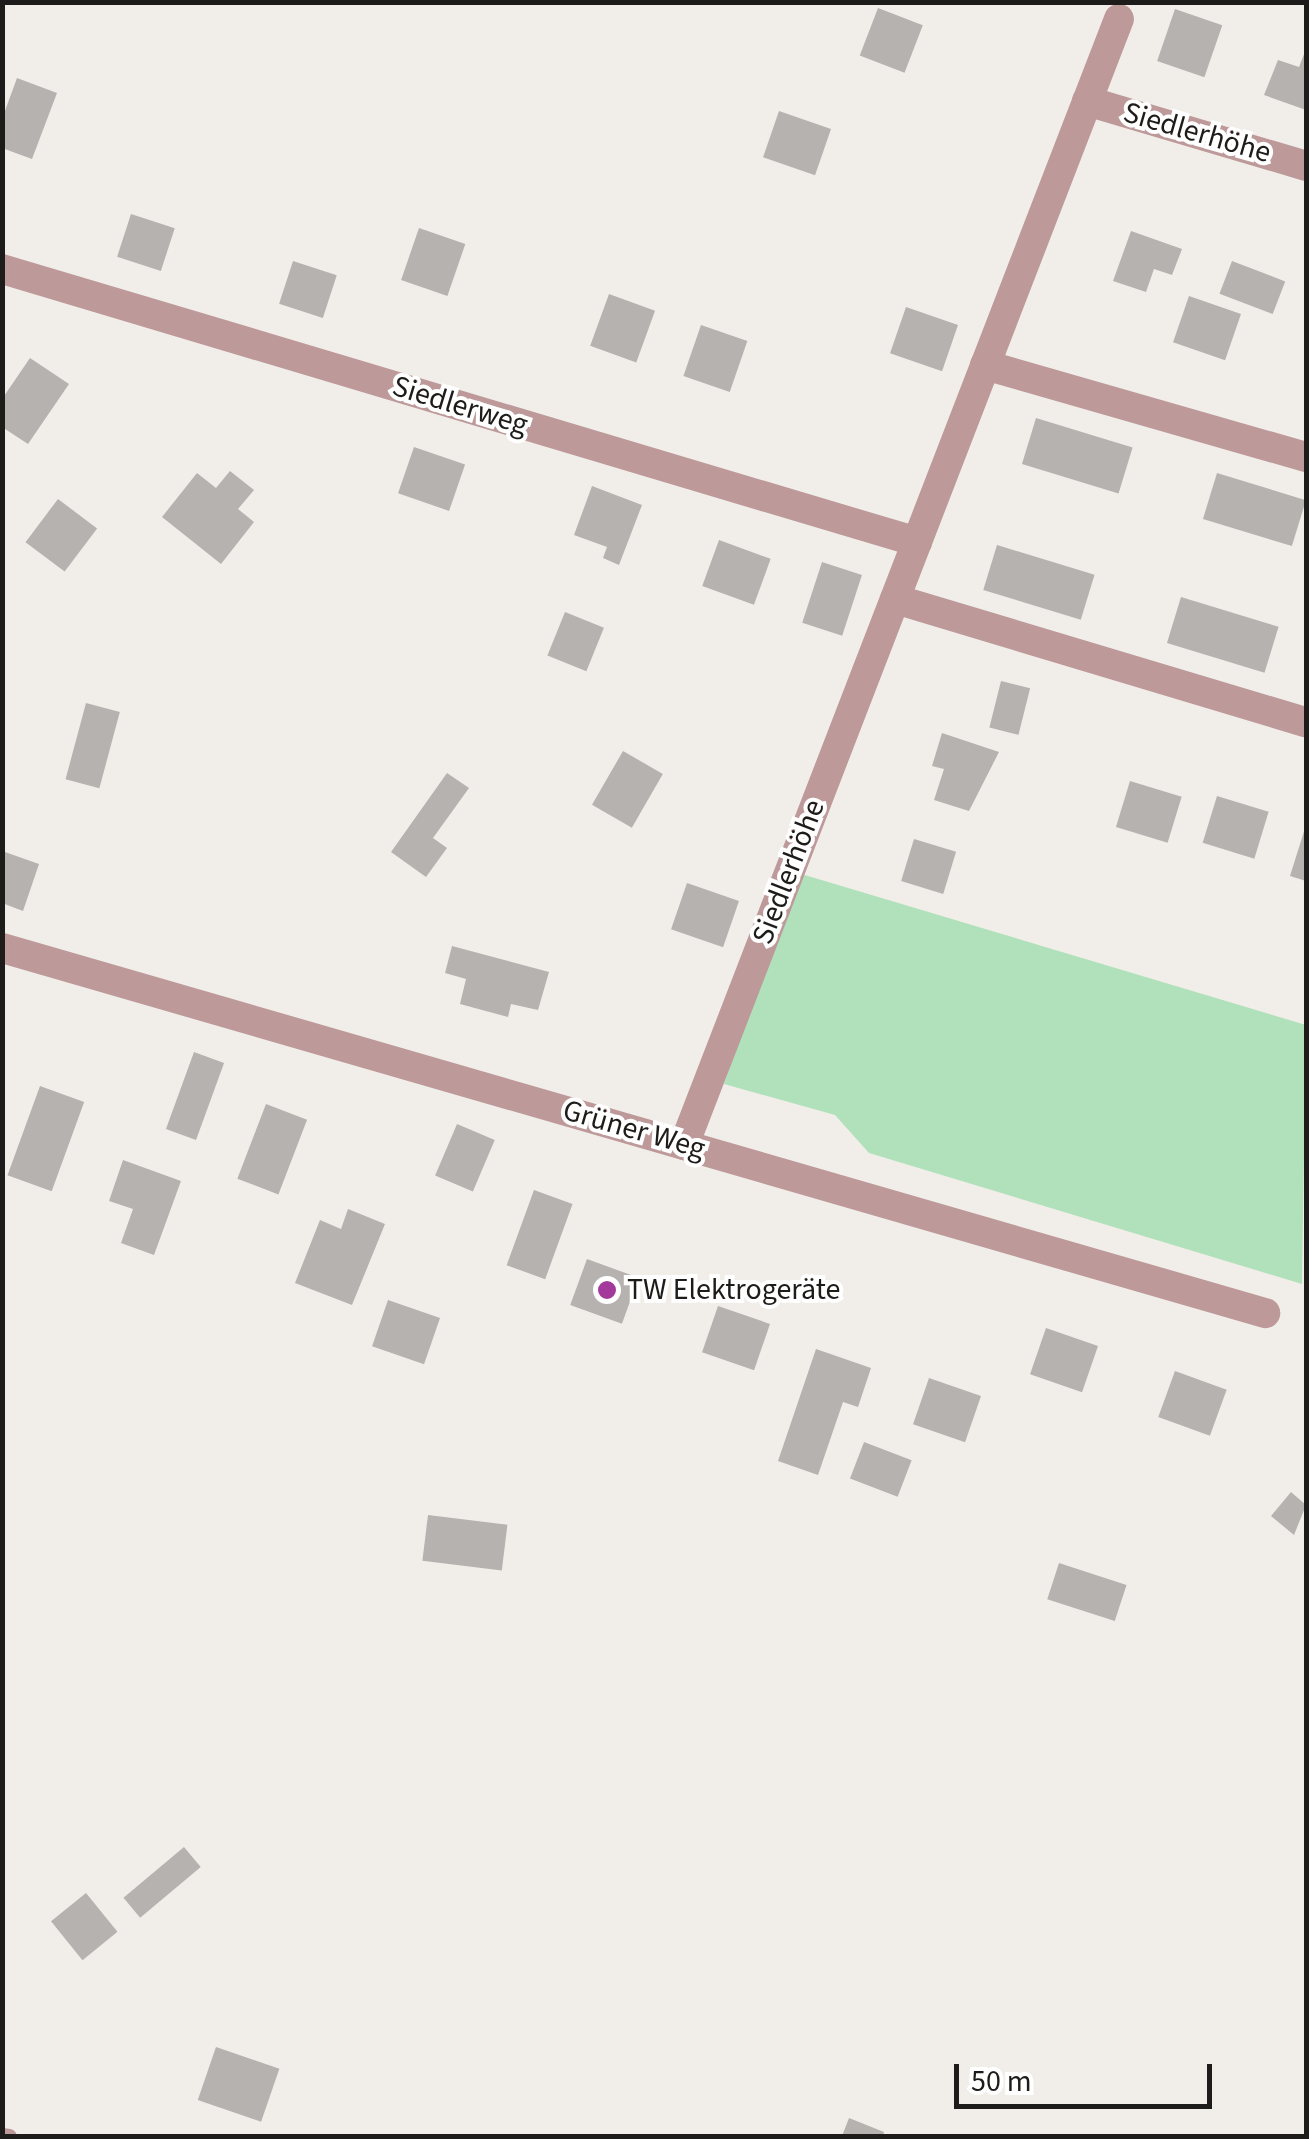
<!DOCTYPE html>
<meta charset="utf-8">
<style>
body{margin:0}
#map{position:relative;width:1309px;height:2139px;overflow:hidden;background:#f1eeea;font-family:"Source Sans 3",sans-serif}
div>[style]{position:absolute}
.green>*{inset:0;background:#b0e1ba}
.building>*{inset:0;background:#b5b2af;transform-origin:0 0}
.lane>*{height:15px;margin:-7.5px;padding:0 7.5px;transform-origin:7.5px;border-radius:7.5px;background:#bd999a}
.street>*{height:30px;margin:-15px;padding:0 15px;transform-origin:15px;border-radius:15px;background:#bd999a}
.dots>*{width:28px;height:28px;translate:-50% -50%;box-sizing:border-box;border:5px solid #fff;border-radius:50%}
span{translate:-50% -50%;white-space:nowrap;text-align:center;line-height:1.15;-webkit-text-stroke:8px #fff;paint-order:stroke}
.street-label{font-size:30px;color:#1d1c1a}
.poi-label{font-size:30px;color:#1d1c1a}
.left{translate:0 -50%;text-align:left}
.frame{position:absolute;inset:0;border:5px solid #1d1c1a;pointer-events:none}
.scale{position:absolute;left:954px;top:2064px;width:258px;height:45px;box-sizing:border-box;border:5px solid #1d1c1a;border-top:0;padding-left:12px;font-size:30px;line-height:35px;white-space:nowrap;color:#1d1c1a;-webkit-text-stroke:8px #fff;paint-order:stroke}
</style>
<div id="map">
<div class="green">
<i style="clip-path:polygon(798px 873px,1306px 1025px,1302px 1284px,869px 1153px,835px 1115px,724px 1084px)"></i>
</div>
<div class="building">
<i style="left:878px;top:8px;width:48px;height:51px;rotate:21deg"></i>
<i style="left:1175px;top:9px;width:50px;height:55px;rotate:19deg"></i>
<i style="clip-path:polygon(1306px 49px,1306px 110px,1264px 95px,1278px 60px,1299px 67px)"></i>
<i style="clip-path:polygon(17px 78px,57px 93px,32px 159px,2px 148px,2px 119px)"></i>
<i style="left:779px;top:111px;width:55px;height:49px;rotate:19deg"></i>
<i style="left:131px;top:214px;width:46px;height:45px;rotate:18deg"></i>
<i style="left:419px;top:228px;width:49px;height:55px;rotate:19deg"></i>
<i style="clip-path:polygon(1131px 231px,1182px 249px,1172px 275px,1154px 269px,1146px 292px,1113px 281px)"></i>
<i style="left:293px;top:261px;width:46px;height:45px;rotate:18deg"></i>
<i style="left:1232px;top:261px;width:57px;height:35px;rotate:21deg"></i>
<i style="left:609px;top:294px;width:49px;height:55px;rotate:20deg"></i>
<i style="left:1189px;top:296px;width:55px;height:49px;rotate:19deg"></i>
<i style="left:906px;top:307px;width:55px;height:49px;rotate:19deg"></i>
<i style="left:701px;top:325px;width:49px;height:54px;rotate:19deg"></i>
<i style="clip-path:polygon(30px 358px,69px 384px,28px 444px,2px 427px,2px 399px)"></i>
<i style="left:1036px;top:418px;width:101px;height:48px;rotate:17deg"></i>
<i style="left:414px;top:447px;width:54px;height:49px;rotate:19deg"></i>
<i style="clip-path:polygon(230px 471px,254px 490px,238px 509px,254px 522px,221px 564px,162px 517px,197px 473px,216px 488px)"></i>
<i style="left:1217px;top:473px;width:93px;height:48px;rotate:17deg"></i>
<i style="clip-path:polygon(592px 486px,642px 505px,619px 565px,603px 558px,607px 547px,574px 535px)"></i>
<i style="left:58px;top:499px;width:49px;height:54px;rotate:37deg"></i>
<i style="left:719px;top:540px;width:55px;height:49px;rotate:20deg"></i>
<i style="left:997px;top:545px;width:102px;height:47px;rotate:17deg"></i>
<i style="left:822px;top:562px;width:42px;height:64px;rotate:18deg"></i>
<i style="left:1181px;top:597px;width:102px;height:48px;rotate:17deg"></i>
<i style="left:565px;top:612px;width:42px;height:47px;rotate:22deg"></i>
<i style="left:1001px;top:681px;width:30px;height:48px;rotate:14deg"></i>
<i style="left:86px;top:703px;width:35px;height:79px;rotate:15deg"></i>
<i style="clip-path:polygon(942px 733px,999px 752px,969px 811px,934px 800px,944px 769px,932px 766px)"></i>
<i style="left:623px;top:751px;width:46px;height:62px;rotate:30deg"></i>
<i style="clip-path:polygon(447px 773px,469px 788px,433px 838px,447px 848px,426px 877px,391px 852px)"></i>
<i style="left:1130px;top:781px;width:54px;height:48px;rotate:17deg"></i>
<i style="left:1217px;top:796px;width:54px;height:49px;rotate:17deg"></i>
<i style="clip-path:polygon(1306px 825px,1306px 881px,1290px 876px)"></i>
<i style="left:914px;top:839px;width:44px;height:44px;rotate:17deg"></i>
<i style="clip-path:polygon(2px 851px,39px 864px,23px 911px,2px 903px)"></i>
<i style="left:687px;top:883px;width:55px;height:49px;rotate:19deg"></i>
<i style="clip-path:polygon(452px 946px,549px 972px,538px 1010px,511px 1004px,508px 1017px,460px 1004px,466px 979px,445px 973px)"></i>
<i style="left:194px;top:1052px;width:32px;height:82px;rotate:20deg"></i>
<i style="left:40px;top:1086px;width:47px;height:95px;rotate:20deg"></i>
<i style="left:266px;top:1104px;width:44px;height:80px;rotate:21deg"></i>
<i style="left:457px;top:1124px;width:41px;height:56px;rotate:23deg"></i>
<i style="clip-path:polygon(123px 1160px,181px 1181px,154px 1255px,121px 1243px,133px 1209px,109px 1201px)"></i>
<i style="left:534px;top:1190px;width:41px;height:80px;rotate:20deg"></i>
<i style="clip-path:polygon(348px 1209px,385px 1224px,352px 1305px,295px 1283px,320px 1220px,341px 1229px)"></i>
<i style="left:587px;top:1259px;width:55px;height:49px;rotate:20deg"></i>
<i style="left:388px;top:1300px;width:55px;height:49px;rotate:19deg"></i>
<i style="left:718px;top:1306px;width:55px;height:49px;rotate:19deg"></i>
<i style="left:1046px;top:1328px;width:55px;height:49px;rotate:19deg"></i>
<i style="clip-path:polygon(816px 1349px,871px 1368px,858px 1407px,843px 1402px,818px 1475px,778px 1461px)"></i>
<i style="left:1175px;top:1371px;width:55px;height:49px;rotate:20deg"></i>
<i style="left:929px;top:1378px;width:55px;height:49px;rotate:19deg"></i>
<i style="left:864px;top:1442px;width:51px;height:39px;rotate:21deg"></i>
<i style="clip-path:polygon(1291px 1492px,1306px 1505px,1294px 1535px,1271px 1516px)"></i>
<i style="left:428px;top:1515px;width:80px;height:46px;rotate:7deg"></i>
<i style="left:1059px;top:1563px;width:71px;height:38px;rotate:18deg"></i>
<i style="left:184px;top:1847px;width:26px;height:79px;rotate:50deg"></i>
<i style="left:86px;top:1893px;width:50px;height:45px;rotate:51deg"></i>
<i style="left:216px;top:2047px;width:67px;height:56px;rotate:19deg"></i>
<i style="clip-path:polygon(849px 2118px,884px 2132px,883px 2136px,842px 2136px)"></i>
</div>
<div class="lane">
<i style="left:2px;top:2135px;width:7px;rotate:8deg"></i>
</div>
<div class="street">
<i style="left:1087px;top:101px;width:228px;rotate:16.5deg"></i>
<i style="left:2px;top:269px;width:955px;rotate:16.61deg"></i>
<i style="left:985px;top:365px;width:334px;rotate:16deg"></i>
<i style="left:895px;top:599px;width:429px;rotate:16.7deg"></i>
<i style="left:2px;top:948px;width:1315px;rotate:16.12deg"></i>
<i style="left:684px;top:1145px;width:1207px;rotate:-68.88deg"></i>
</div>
<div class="dots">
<i style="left:607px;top:1290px;background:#a3399a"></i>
</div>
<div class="street-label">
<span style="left:1197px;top:133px;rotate:16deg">Siedlerhöhe</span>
<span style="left:460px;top:406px;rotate:17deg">Siedlerweg</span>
<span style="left:789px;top:872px;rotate:-69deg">Siedlerhöhe</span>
<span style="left:634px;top:1130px;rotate:16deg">Grüner Weg</span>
</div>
<div class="poi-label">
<span class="left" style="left:627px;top:1290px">TW Elektrogeräte</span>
</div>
<div class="frame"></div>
<div class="scale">50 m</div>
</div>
